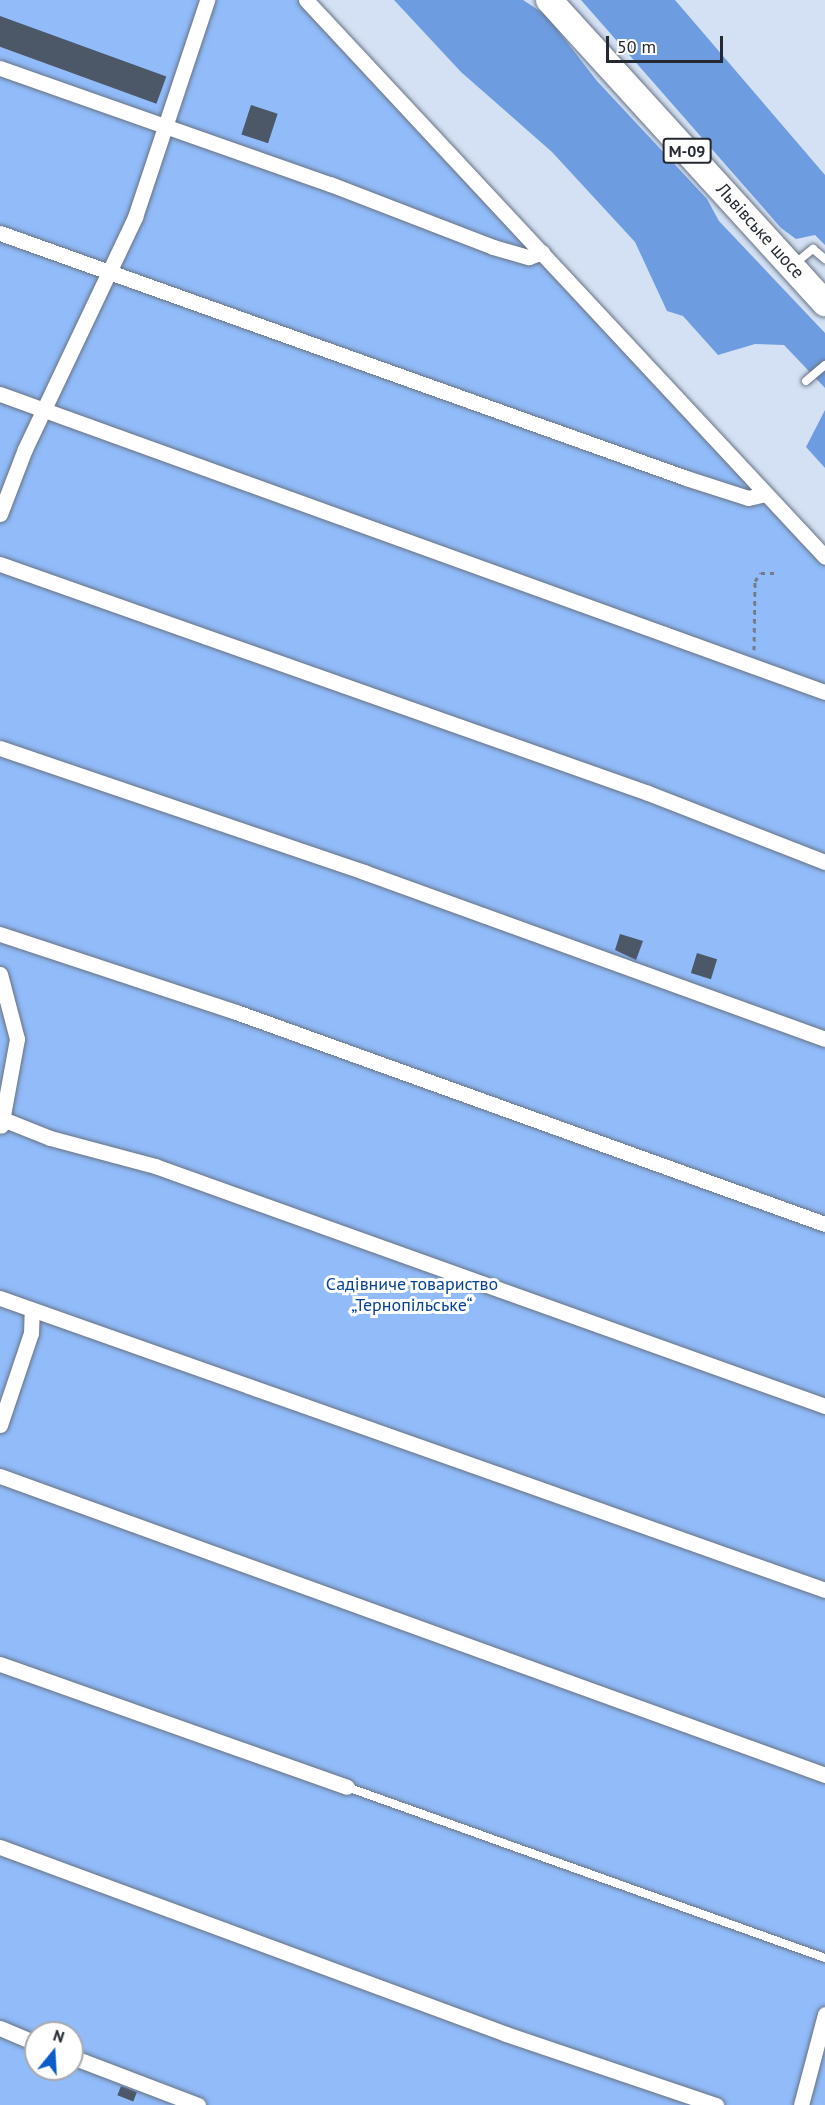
<!DOCTYPE html>
<meta charset="utf-8">
<style>
body{margin:0}
#map{position:relative;width:825px;height:2105px;overflow:hidden;background:#d4e1f4;font-family:"PT Sans",sans-serif}
div>[style]{position:absolute}
.green>*{inset:0;background:#91bbf9}
.forest>*{inset:0;background:#6e9ce0}
.building>*{inset:0;background:#4c5768;transform-origin:0 0}
.path>*{height:3px;margin-top:-1.5px;transform-origin:0;background:repeating-linear-gradient(90deg,#747c89 0 4.5px,transparent 0 9px)}
.roads{filter:drop-shadow(0 0 2px #677283) drop-shadow(0 0 2px #677283)}
.service>*{height:8px;margin:-4px;padding:0 4px;transform-origin:4px;border-radius:4px;background:#fff}
.minor>*{height:15px;margin:-7.5px;padding:0 7.5px;transform-origin:7.5px;border-radius:7.5px;background:#fff}
.trunk>*{height:26px;margin:-13px;padding:0 13px;transform-origin:13px;border-radius:13px;background:#fff}
span{translate:-50% -50%;white-space:nowrap;text-align:center;line-height:1.15;-webkit-text-stroke:6px #fff;paint-order:stroke}
.shield-label span{padding:2px 4px;background:#fff;border:2px solid;border-radius:4px;-webkit-text-stroke-width:0}
.shield-label{font-size:16px;color:#242931;font-weight:700}
.street-label{font-size:18px;color:#242931}
.park-label{font-size:18px;color:#064292}
.north{position:absolute;left:24px;top:2021px;width:60px;height:60px;box-sizing:border-box;background:#fff;border:2px solid #a7a9ad;border-radius:50%;rotate:18deg;font-size:16px;font-weight:700;line-height:24px;text-align:center;color:#242931}
.north::after{content:'';display:block;margin:auto;width:21px;height:27px;background:#0c5dc7;clip-path:polygon(50% 0,100% 100%,50% 72%,0 100%)}
.scale{position:absolute;left:606px;top:36px;width:117px;height:27px;box-sizing:border-box;border:3px solid #242931;border-top:0;padding-left:8px;font-size:18px;line-height:21px;white-space:nowrap;color:#242931;-webkit-text-stroke:4px #fff;paint-order:stroke}
</style>
<div id="map">
<div class="green">
<i style="clip-path:polygon(evenodd,0 0,306px 0,825px 557px,825px 2105px,0 2105px,0 0,36px 2033px,72px 2033px,72px 2069px,36px 2069px,36px 2033px)"></i>
</div>
<div class="forest">
<i style="clip-path:polygon(394px 0,523px 0,546px 15px,597px 81px,707px 199px,719px 221px,825px 333px,825px 388px,784px 345px,755px 344px,718px 355px,683px 316px,667px 311px,635px 242px,552px 152px,461px 72px)"></i>
<i style="clip-path:polygon(581px 0,675px 0,825px 175px,825px 245px,815px 235px,796px 239px,781px 228px)"></i>
<i style="clip-path:polygon(825px 410px,825px 468px,806px 447px)"></i>
</div>
<div class="building">
<i style="left:0;top:16px;width:177px;height:29px;rotate:20deg"></i>
<i style="left:251px;top:105px;width:28px;height:31px;rotate:18deg"></i>
<i style="clip-path:polygon(620px 934px,643px 941px,636px 960px,615px 950px)"></i>
<i style="left:697px;top:953px;width:21px;height:21px;rotate:17deg"></i>
<i style="left:121px;top:2086px;width:17px;height:10px;rotate:21deg"></i>
</div>
<div class="path">
<i style="left:754px;top:650px;width:69px;rotate:-89.2deg"></i>
<i style="left:755px;top:581px;width:10px;rotate:-53deg"></i>
<i style="left:761px;top:573px;width:14px"></i>
</div>
<div class="roads">
<div class="service">
<i style="left:793px;top:265px;width:26px;rotate:-39deg"></i>
<i style="left:813px;top:249px;width:16px;rotate:40deg"></i>
<i style="left:806px;top:381px;width:25px;rotate:-40deg"></i>
<i style="left:347px;top:1787px;width:508px;rotate:19.68deg"></i>
</div>
<div class="minor">
<i style="left:306px;top:0;width:761px;rotate:47.02deg"></i>
<i style="left:0;top:68px;width:350px;rotate:19.4deg"></i>
<i style="left:330px;top:184px;width:175px;rotate:21.1deg"></i>
<i style="left:493px;top:247px;width:37px;rotate:16deg"></i>
<i style="left:529px;top:257px;width:14px;rotate:-21deg"></i>
<i style="left:0;top:233px;width:728px;rotate:19.65deg"></i>
<i style="left:686px;top:478px;width:65px;rotate:17.9deg"></i>
<i style="left:748px;top:498px;width:18px;rotate:-13deg"></i>
<i style="left:0;top:394px;width:877px;rotate:19.86deg"></i>
<i style="left:0;top:514px;width:70px;rotate:-69deg"></i>
<i style="left:25px;top:449px;width:257px;rotate:-64.6deg"></i>
<i style="left:135px;top:217px;width:229px;rotate:-71.6deg"></i>
<i style="left:0;top:564px;width:687px;rotate:19.46deg"></i>
<i style="left:648px;top:793px;width:190px;rotate:21.3deg"></i>
<i style="left:0;top:748px;width:385px;rotate:18.8deg"></i>
<i style="left:364px;top:872px;width:490px;rotate:19.9deg"></i>
<i style="left:0;top:934px;width:249px;rotate:18.3deg"></i>
<i style="left:236px;top:1012px;width:626px;rotate:19.8deg"></i>
<i style="left:0;top:974px;width:67px;rotate:75.3deg"></i>
<i style="left:17px;top:1039px;width:88px;rotate:100.4deg"></i>
<i style="left:0;top:1118px;width:54px;rotate:21.8deg"></i>
<i style="left:50px;top:1138px;width:109px;rotate:14.9deg"></i>
<i style="left:155px;top:1166px;width:712px;rotate:19.71deg"></i>
<i style="left:0;top:1298px;width:875px;rotate:19.49deg"></i>
<i style="left:0;top:1425px;width:97px;rotate:-71.4deg"></i>
<i style="left:31px;top:1333px;width:23px;rotate:-88deg"></i>
<i style="left:0;top:1476px;width:878px;rotate:19.92deg"></i>
<i style="left:0;top:1664px;width:368px;rotate:19.5deg"></i>
<i style="left:0;top:1847px;width:539px;rotate:20.28deg"></i>
<i style="left:506px;top:2034px;width:222px;rotate:18.7deg"></i>
<i style="left:0;top:2028px;width:39px;rotate:23deg"></i>
<i style="left:72px;top:2057px;width:135px;rotate:20.9deg"></i>
<i style="left:801px;top:2105px;width:94px;rotate:-75.2deg"></i>
</div>
<div class="trunk">
<i style="left:549px;top:0;width:410px;rotate:47.7deg"></i>
</div>
</div>
<div class="shield-label">
<span style="left:687px;top:151px">М-09</span>
</div>
<div class="street-label">
<span style="left:760px;top:231px;rotate:48deg">Львівське шосе</span>
</div>
<div class="park-label">
<span style="left:412px;top:1295px">Садівниче товариство<br>„Тернопільське“</span>
</div>
<div class="north">N</div>
<div class="scale">50 m</div>
</div>
